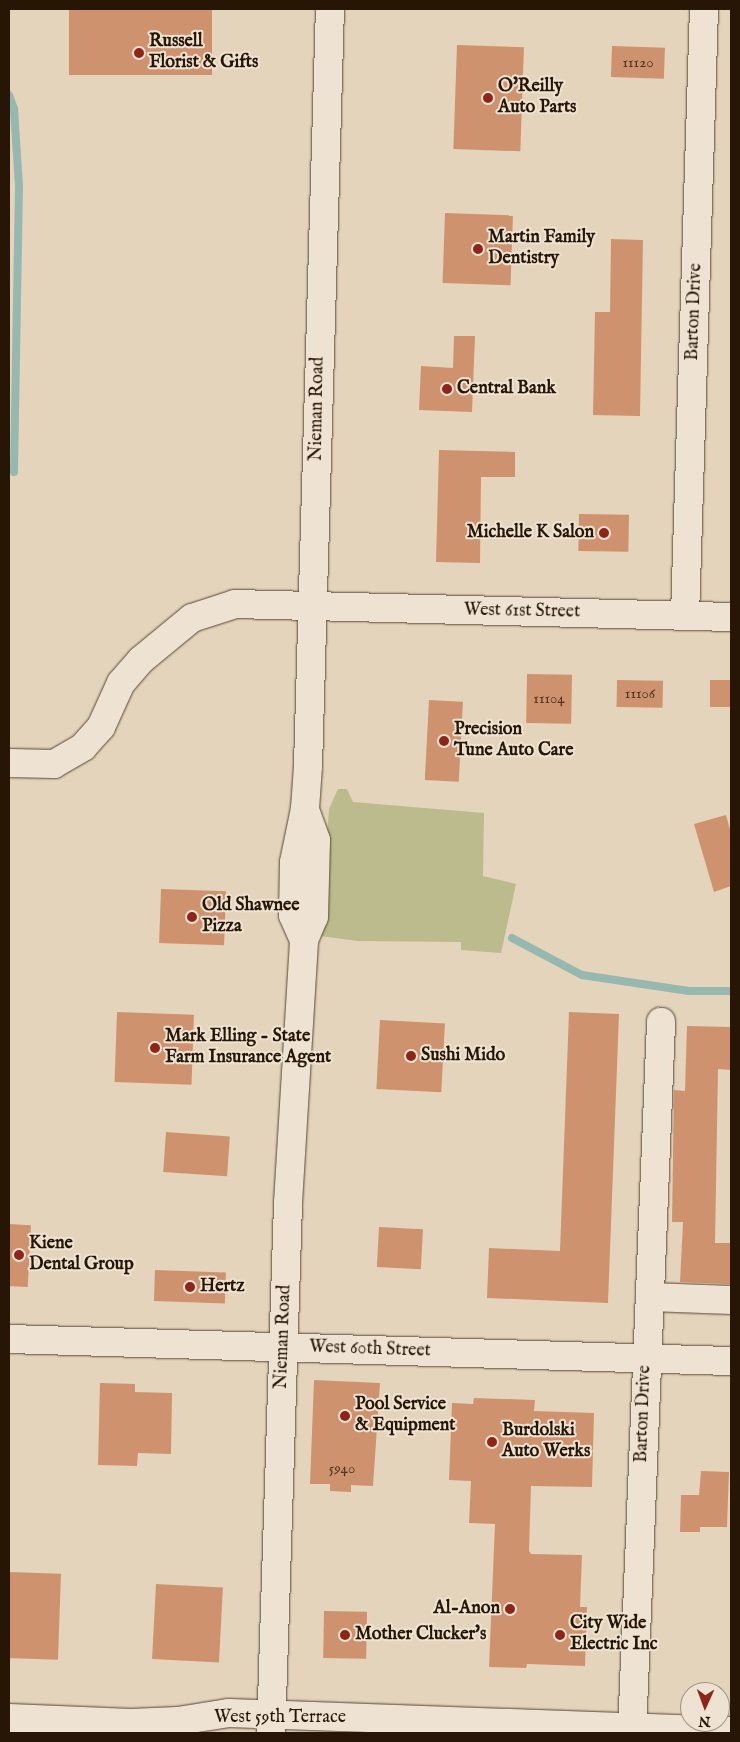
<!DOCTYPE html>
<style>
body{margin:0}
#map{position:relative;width:740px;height:1742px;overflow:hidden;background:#e5d4bc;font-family:"IM FELL English",serif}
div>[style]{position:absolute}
.green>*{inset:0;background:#bbbb8d}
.stream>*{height:8px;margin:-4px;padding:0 4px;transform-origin:4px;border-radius:4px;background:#96b8af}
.building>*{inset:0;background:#cf926f;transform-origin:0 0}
.roads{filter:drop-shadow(0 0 1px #564634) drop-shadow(0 0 1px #564634)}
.minor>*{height:28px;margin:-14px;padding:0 14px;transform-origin:14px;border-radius:14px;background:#eee3d3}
.secondary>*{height:28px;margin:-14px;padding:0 14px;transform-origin:14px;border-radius:14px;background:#eee3d3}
.dots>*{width:14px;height:14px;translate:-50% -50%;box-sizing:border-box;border:2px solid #eee3d3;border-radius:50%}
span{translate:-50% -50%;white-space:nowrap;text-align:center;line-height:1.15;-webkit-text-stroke:4px #eee3d3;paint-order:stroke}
.number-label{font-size:15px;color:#513520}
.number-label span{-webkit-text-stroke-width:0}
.poi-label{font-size:18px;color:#271606;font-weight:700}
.left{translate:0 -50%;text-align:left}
.right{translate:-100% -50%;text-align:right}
.street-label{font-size:18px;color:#271606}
.frame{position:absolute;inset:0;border:10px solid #271606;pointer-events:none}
.north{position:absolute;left:680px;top:1682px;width:50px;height:50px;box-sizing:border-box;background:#eee3d3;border:1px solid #9e9181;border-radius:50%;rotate:182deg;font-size:14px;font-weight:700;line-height:20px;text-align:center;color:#271606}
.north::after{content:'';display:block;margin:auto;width:18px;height:22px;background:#8f2418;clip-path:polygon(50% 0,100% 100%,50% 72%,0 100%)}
</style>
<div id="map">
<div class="green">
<i style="clip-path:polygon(338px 789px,347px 789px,353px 802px,484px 813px,483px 876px,516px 884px,501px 953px,461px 950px,461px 942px,358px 941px,320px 936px,329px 809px)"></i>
</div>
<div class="stream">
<i style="left:9px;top:95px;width:15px;rotate:70deg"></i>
<i style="left:14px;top:109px;width:77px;rotate:86.3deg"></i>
<i style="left:19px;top:186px;width:286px;rotate:91deg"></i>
<i style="left:512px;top:938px;width:79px;rotate:27.9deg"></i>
<i style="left:582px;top:975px;width:108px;rotate:8.5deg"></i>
<i style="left:689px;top:991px;width:42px"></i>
</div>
<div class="building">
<i style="left:69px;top:9px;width:143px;height:66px"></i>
<i style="left:457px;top:45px;width:67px;height:104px;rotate:2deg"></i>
<i style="left:612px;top:46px;width:53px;height:31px;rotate:2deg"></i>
<i style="left:445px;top:213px;width:68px;height:70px;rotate:2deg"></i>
<i style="clip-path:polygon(611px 239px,643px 240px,640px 416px,593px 415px,595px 312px,610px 312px)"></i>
<i style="clip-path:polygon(454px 336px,475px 336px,472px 412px,419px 410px,421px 366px,453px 368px)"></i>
<i style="clip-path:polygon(439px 450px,515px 452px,515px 477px,481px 477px,480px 563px,436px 562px)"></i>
<i style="left:579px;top:514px;width:50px;height:37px;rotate:1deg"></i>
<i style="left:527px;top:674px;width:45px;height:49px;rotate:1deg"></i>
<i style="left:617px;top:680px;width:46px;height:27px;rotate:1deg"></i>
<i style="left:710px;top:680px;width:21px;height:27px"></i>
<i style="left:429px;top:700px;width:34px;height:80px;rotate:3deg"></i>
<i style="clip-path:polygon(726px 815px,731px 833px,731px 886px,714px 892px,694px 824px)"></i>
<i style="left:161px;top:889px;width:65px;height:54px;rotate:2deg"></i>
<i style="left:117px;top:1012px;width:77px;height:70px;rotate:2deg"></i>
<i style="clip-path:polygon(569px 1012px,619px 1014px,608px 1303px,487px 1298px,489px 1248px,560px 1251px)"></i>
<i style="left:380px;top:1020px;width:65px;height:69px;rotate:3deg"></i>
<i style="clip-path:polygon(687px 1026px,731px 1027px,731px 1070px,718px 1069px,715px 1243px,731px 1243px,731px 1284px,680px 1282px,683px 1222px,672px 1222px,674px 1090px,685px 1091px)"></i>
<i style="left:166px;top:1132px;width:64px;height:40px;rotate:4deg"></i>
<i style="left:9px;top:1224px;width:22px;height:62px;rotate:3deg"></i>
<i style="left:379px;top:1227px;width:44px;height:40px;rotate:3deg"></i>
<i style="left:155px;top:1270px;width:71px;height:31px;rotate:2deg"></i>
<i style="clip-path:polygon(314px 1380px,380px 1383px,373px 1486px,351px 1485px,351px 1492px,330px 1491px,330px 1484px,310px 1484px)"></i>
<i style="clip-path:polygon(100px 1383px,135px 1384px,135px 1392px,172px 1393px,171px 1454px,138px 1453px,137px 1466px,98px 1465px)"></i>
<i style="clip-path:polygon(474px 1398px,535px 1400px,534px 1411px,594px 1413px,592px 1487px,531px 1486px,529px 1551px,531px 1554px,582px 1555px,580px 1607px,587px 1607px,585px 1666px,527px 1664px,526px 1668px,489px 1667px,495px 1524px,469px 1523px,471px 1481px,449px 1480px,452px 1403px,473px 1404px)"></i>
<i style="clip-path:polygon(701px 1471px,729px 1472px,727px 1527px,700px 1527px,700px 1532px,680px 1532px,681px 1495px,699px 1495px)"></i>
<i style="left:9px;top:1572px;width:52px;height:86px;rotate:2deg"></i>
<i style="left:156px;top:1584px;width:67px;height:75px;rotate:3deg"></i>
<i style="left:324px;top:1611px;width:43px;height:47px;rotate:1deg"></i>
</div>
<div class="roads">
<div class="minor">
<i style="left:685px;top:616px;width:607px;rotate:-88.21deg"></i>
<i style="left:9px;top:763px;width:45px;rotate:1.3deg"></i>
<i style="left:54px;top:764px;width:34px;rotate:-30deg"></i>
<i style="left:83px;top:747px;width:27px;rotate:-48deg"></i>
<i style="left:101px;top:727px;width:48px;rotate:-65.6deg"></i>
<i style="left:121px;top:683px;width:30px;rotate:-49deg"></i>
<i style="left:141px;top:660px;width:66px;rotate:-39.5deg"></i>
<i style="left:192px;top:618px;width:45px;rotate:-18deg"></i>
<i style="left:235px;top:604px;width:496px;rotate:1.5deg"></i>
<i style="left:650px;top:1297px;width:81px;rotate:2.1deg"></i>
<i style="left:9px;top:1339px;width:722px;rotate:1.75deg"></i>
<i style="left:9px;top:1718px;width:122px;rotate:2.3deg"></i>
<i style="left:131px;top:1723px;width:47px;rotate:-2.4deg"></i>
<i style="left:178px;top:1721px;width:52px;rotate:-8.9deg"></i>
<i style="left:229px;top:1713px;width:502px;rotate:2.05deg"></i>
<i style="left:632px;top:1733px;width:712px;rotate:-87.66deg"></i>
</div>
<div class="secondary">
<i style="left:304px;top:940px;width:27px;rotate:-114deg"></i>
<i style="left:293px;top:915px;width:53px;rotate:-88.9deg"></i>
<i style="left:294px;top:862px;width:54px;rotate:-78.3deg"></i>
<i style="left:305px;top:809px;width:43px;rotate:-86deg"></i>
<i style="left:308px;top:766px;width:757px;rotate:-88.34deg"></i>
<i style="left:271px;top:1733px;width:530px;rotate:-88.16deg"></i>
<i style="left:288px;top:1203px;width:263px;rotate:-86.5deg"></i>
<i style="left:304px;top:940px;width:25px;rotate:-67deg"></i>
<i style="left:314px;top:917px;width:77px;rotate:-88.5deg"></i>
<i style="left:316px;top:840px;width:33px;rotate:-110deg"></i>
</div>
</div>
<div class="dots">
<i style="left:139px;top:53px;background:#8f2418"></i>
<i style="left:488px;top:98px;background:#8f2418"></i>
<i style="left:478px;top:249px;background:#8f2418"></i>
<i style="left:447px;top:389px;background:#8f2418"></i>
<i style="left:604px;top:533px;background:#8f2418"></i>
<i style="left:444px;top:741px;background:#8f2418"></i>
<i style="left:192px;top:917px;background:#8f2418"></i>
<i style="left:155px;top:1048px;background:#8f2418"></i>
<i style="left:411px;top:1056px;background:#8f2418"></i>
<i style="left:19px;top:1255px;background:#8f2418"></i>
<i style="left:190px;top:1287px;background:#8f2418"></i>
<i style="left:345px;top:1416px;background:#8f2418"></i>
<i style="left:492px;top:1442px;background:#8f2418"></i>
<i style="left:510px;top:1609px;background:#8f2418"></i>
<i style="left:345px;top:1635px;background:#8f2418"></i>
<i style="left:560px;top:1635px;background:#8f2418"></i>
</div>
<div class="number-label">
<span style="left:638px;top:63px">11120</span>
<span style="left:640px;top:694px">11106</span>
<span style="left:549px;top:699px">11104</span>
<span style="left:342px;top:1469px">5940</span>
</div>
<div class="poi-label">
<span class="left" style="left:149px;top:53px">Russell<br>Florist &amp; Gifts</span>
<span class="left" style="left:498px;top:98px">O'Reilly<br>Auto Parts</span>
<span class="left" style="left:488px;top:249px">Martin Family<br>Dentistry</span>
<span class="left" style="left:457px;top:389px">Central Bank</span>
<span class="right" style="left:594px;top:533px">Michelle K Salon</span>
<span class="left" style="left:454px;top:741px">Precision<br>Tune Auto Care</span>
<span class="left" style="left:202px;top:917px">Old Shawnee<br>Pizza</span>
<span class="left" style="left:165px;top:1048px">Mark Elling - State<br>Farm Insurance Agent</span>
<span class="left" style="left:421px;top:1056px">Sushi Mido</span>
<span class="left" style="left:29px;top:1255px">Kiene<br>Dental Group</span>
<span class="left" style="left:200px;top:1287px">Hertz</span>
<span class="left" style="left:355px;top:1416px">Pool Service<br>&amp; Equipment</span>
<span class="left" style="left:502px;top:1442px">Burdolski<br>Auto Werks</span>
<span class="right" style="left:500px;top:1609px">Al-Anon</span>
<span class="left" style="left:570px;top:1635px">City Wide<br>Electric Inc</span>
<span class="left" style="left:355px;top:1635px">Mother Clucker's</span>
</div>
<div class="street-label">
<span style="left:695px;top:312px;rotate:-88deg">Barton Drive</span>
<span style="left:318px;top:409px;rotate:-89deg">Nieman Road</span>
<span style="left:522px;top:612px;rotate:1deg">West 61st Street</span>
<span style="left:284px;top:1337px;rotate:-88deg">Nieman Road</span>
<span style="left:370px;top:1350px;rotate:2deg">West 60th Street</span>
<span style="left:644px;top:1414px;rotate:-88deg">Barton Drive</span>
<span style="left:280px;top:1718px">West 59th Terrace</span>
</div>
<div class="frame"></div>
<div class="north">N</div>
</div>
